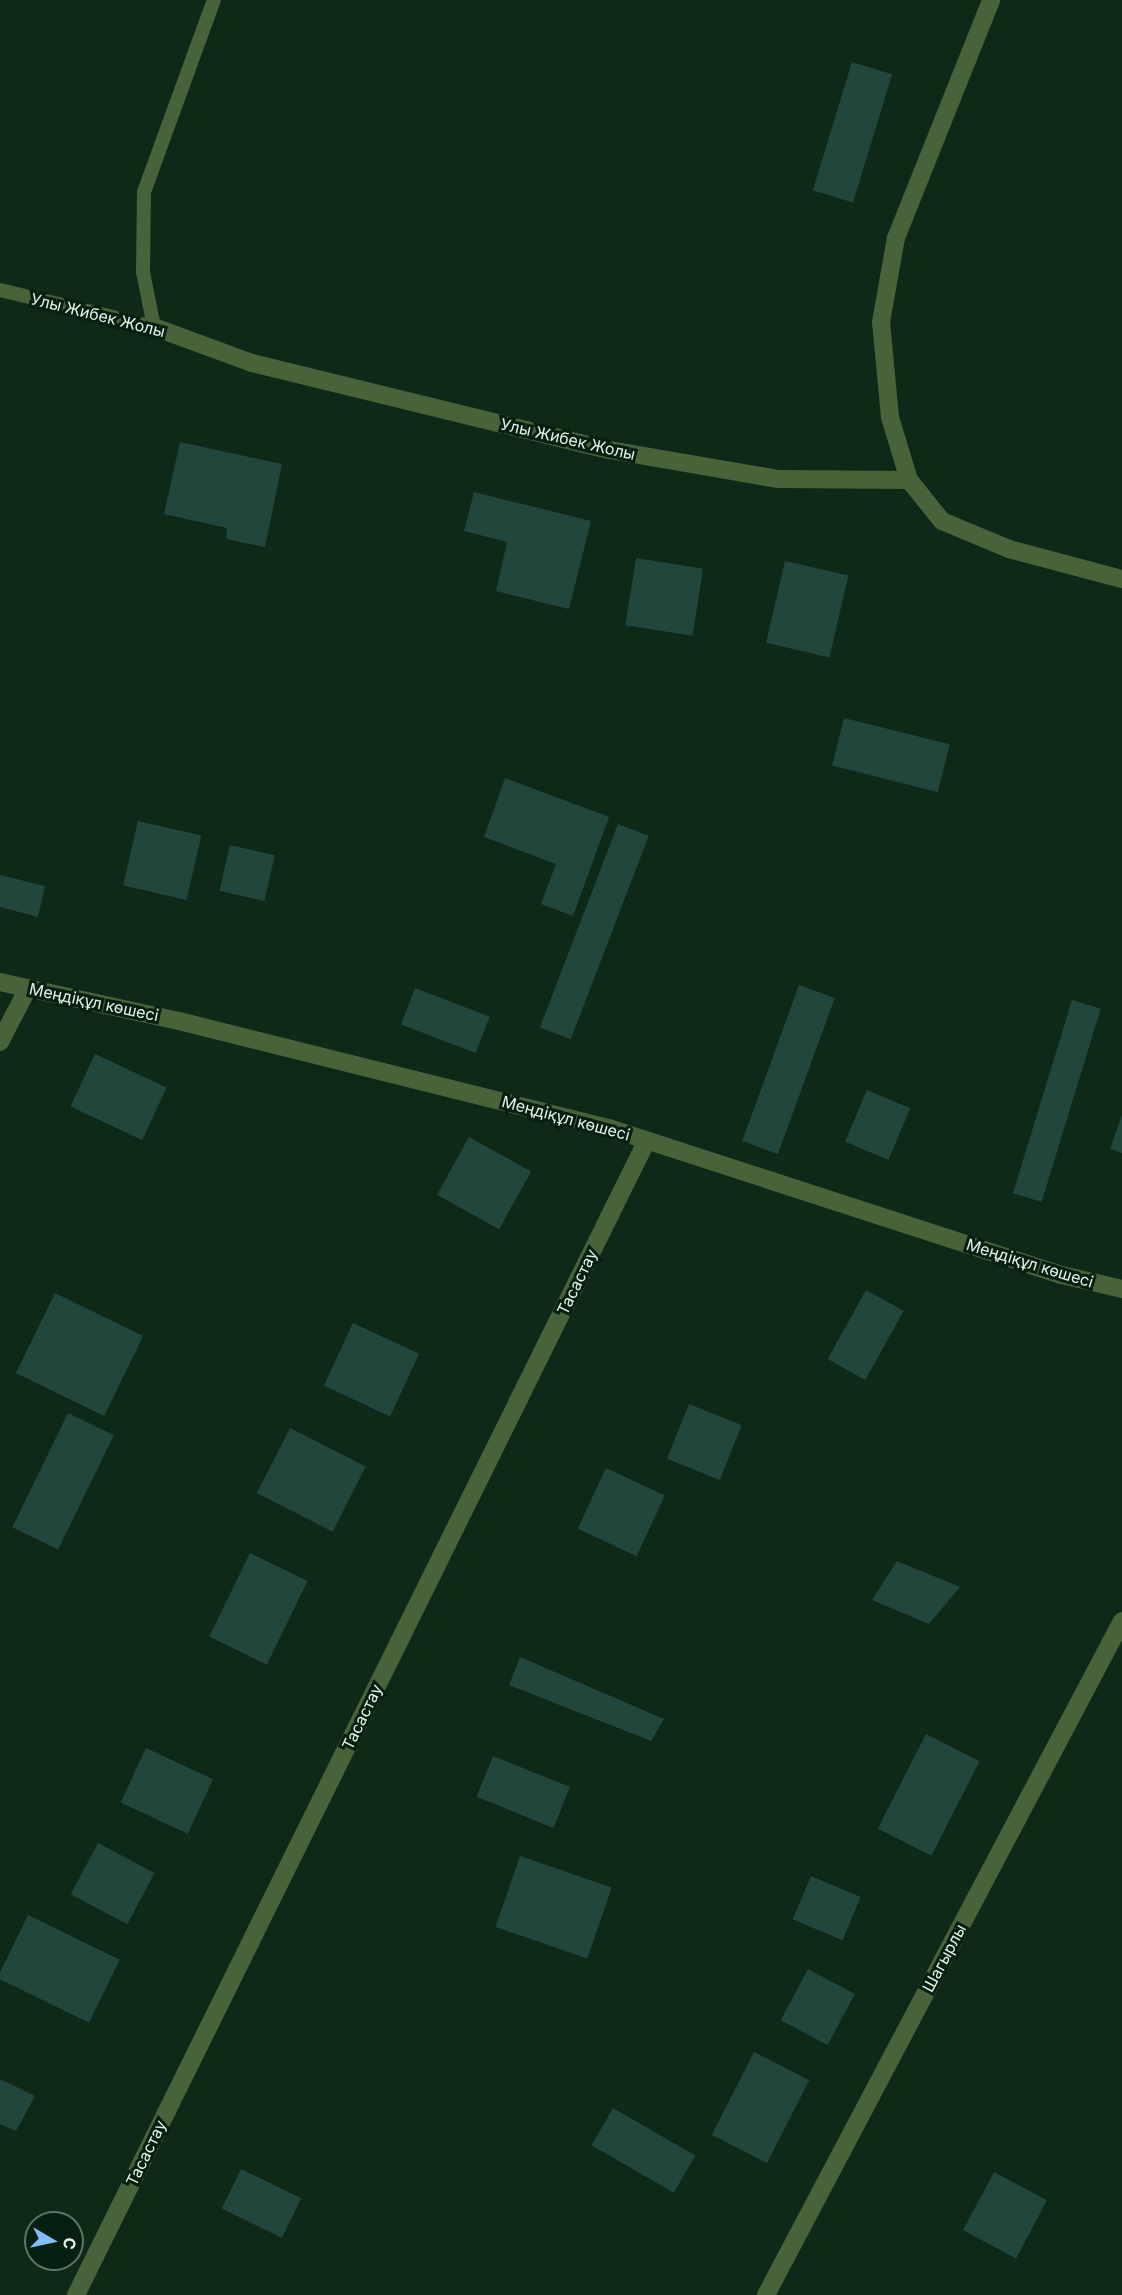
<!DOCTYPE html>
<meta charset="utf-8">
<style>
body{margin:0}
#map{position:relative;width:1122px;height:2295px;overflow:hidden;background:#0f2919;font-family:Inter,sans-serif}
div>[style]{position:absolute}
.building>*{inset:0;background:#23463c;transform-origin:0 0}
.lane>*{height:14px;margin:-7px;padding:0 7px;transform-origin:7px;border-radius:7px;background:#48623a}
.street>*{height:18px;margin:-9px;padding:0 9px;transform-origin:9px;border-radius:9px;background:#48623a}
span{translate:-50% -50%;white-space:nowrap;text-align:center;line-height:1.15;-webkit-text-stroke:6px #061f10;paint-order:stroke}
.street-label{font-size:16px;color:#e4f3e8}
.north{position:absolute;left:24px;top:2211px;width:60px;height:60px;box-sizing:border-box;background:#061f10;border:2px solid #5f7466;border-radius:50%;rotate:99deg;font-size:16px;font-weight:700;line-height:24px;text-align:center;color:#e4f3e8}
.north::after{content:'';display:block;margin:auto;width:21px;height:27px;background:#81bdfa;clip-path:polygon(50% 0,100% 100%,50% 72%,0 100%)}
</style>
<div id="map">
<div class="building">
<i style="left:852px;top:62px;width:42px;height:134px;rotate:17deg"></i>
<i style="clip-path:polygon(180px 442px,282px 464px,265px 547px,226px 539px,227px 528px,164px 514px)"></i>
<i style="clip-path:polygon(474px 492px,591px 521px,569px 609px,496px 591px,507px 542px,464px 531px)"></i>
<i style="left:636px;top:558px;width:68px;height:68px;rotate:9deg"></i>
<i style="left:785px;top:561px;width:65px;height:84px;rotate:13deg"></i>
<i style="left:844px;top:718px;width:109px;height:49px;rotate:14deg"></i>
<i style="clip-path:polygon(505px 778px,609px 817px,573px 916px,541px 904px,556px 864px,484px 837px)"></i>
<i style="left:138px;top:821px;width:65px;height:66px;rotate:13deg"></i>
<i style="left:618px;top:824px;width:33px;height:218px;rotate:21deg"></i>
<i style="left:230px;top:845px;width:46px;height:47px;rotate:13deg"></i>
<i style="clip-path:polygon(0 875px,45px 886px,38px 917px,0 907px)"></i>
<i style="left:799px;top:985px;width:38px;height:166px;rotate:20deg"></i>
<i style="left:415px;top:988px;width:80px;height:39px;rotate:21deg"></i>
<i style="left:1072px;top:1000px;width:30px;height:202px;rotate:17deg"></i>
<i style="left:95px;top:1054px;width:79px;height:58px;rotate:25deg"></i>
<i style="left:867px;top:1090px;width:47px;height:56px;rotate:23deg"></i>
<i style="clip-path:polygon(1122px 1115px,1122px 1153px,1110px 1149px)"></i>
<i style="left:469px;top:1137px;width:71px;height:66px;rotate:29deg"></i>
<i style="left:866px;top:1290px;width:43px;height:79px;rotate:29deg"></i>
<i style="left:55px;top:1293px;width:98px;height:89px;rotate:26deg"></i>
<i style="left:353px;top:1323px;width:73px;height:69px;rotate:25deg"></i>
<i style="left:689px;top:1404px;width:57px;height:59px;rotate:22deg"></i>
<i style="left:68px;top:1413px;width:51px;height:127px;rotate:26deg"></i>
<i style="left:290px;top:1428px;width:85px;height:73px;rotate:27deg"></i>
<i style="left:606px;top:1468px;width:65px;height:67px;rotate:25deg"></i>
<i style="left:250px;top:1553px;width:64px;height:93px;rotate:26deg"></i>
<i style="clip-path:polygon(897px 1561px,960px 1587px,929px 1624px,872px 1600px)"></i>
<i style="clip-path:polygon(520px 1657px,664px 1719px,651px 1741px,509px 1685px)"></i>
<i style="left:926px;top:1734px;width:60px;height:106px;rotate:27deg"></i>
<i style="left:146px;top:1748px;width:74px;height:60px;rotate:25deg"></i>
<i style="left:493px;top:1756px;width:83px;height:44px;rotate:22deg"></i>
<i style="left:98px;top:1843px;width:64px;height:58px;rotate:28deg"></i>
<i style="left:520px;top:1856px;width:97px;height:75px;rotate:19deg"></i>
<i style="left:811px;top:1876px;width:54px;height:47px;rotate:23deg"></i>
<i style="left:28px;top:1915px;width:102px;height:70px;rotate:26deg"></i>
<i style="left:808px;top:1969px;width:53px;height:58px;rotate:28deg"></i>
<i style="left:754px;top:2052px;width:62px;height:93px;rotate:27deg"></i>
<i style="clip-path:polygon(0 2079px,35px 2096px,16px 2131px,0 2124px)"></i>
<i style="left:613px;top:2108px;width:95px;height:43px;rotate:30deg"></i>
<i style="left:241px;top:2169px;width:67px;height:44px;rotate:26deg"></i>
<i style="left:994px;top:2172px;width:60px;height:66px;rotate:28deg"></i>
</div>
<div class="lane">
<i style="left:0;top:290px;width:158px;rotate:13.5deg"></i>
<i style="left:154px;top:327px;width:56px;rotate:-101.3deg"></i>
<i style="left:143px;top:272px;width:80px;rotate:-89.3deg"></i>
<i style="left:144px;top:192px;width:204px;rotate:-70deg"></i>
</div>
<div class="street">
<i style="left:154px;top:327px;width:104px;rotate:20.2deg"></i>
<i style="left:252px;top:363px;width:368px;rotate:13.7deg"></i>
<i style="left:610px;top:450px;width:170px;rotate:9.8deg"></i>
<i style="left:778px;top:479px;width:131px;rotate:0.4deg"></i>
<i style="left:909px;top:480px;width:53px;rotate:51.2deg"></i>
<i style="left:942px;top:521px;width:73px;rotate:22.7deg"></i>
<i style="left:1009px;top:549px;width:117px;rotate:14.9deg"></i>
<i style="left:909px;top:480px;width:66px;rotate:-106.8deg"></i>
<i style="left:890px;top:417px;width:95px;rotate:-95.4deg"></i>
<i style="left:881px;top:322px;width:85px;rotate:-79.9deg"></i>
<i style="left:896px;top:238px;width:256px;rotate:-68.2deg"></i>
<i style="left:0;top:982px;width:183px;rotate:12.3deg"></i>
<i style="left:179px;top:1021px;width:443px;rotate:14deg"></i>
<i style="left:609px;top:1128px;width:476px;rotate:18deg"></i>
<i style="left:1062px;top:1275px;width:62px;rotate:13.1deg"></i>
<i style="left:0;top:1042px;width:61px;rotate:-62.6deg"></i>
<i style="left:76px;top:2295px;width:1288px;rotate:-63.69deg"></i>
<i style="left:766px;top:2295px;width:762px;rotate:-62.16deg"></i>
</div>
<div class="street-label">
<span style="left:98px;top:315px;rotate:14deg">Улы Жибек Жолы</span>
<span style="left:568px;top:439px;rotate:13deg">Улы Жибек Жолы</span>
<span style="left:94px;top:1002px;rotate:12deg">Меңдіқұл көшесі</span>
<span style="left:566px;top:1118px;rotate:15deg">Меңдіқұл көшесі</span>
<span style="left:1030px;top:1263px;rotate:17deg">Меңдіқұл көшесі</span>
<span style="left:577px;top:1282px;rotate:-64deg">Тасастау</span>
<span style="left:362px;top:1717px;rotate:-64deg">Тасастау</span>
<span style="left:944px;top:1958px;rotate:-62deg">Шагырлы</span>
<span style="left:146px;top:2153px;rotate:-64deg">Тасастау</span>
</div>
<div class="north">С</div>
</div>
